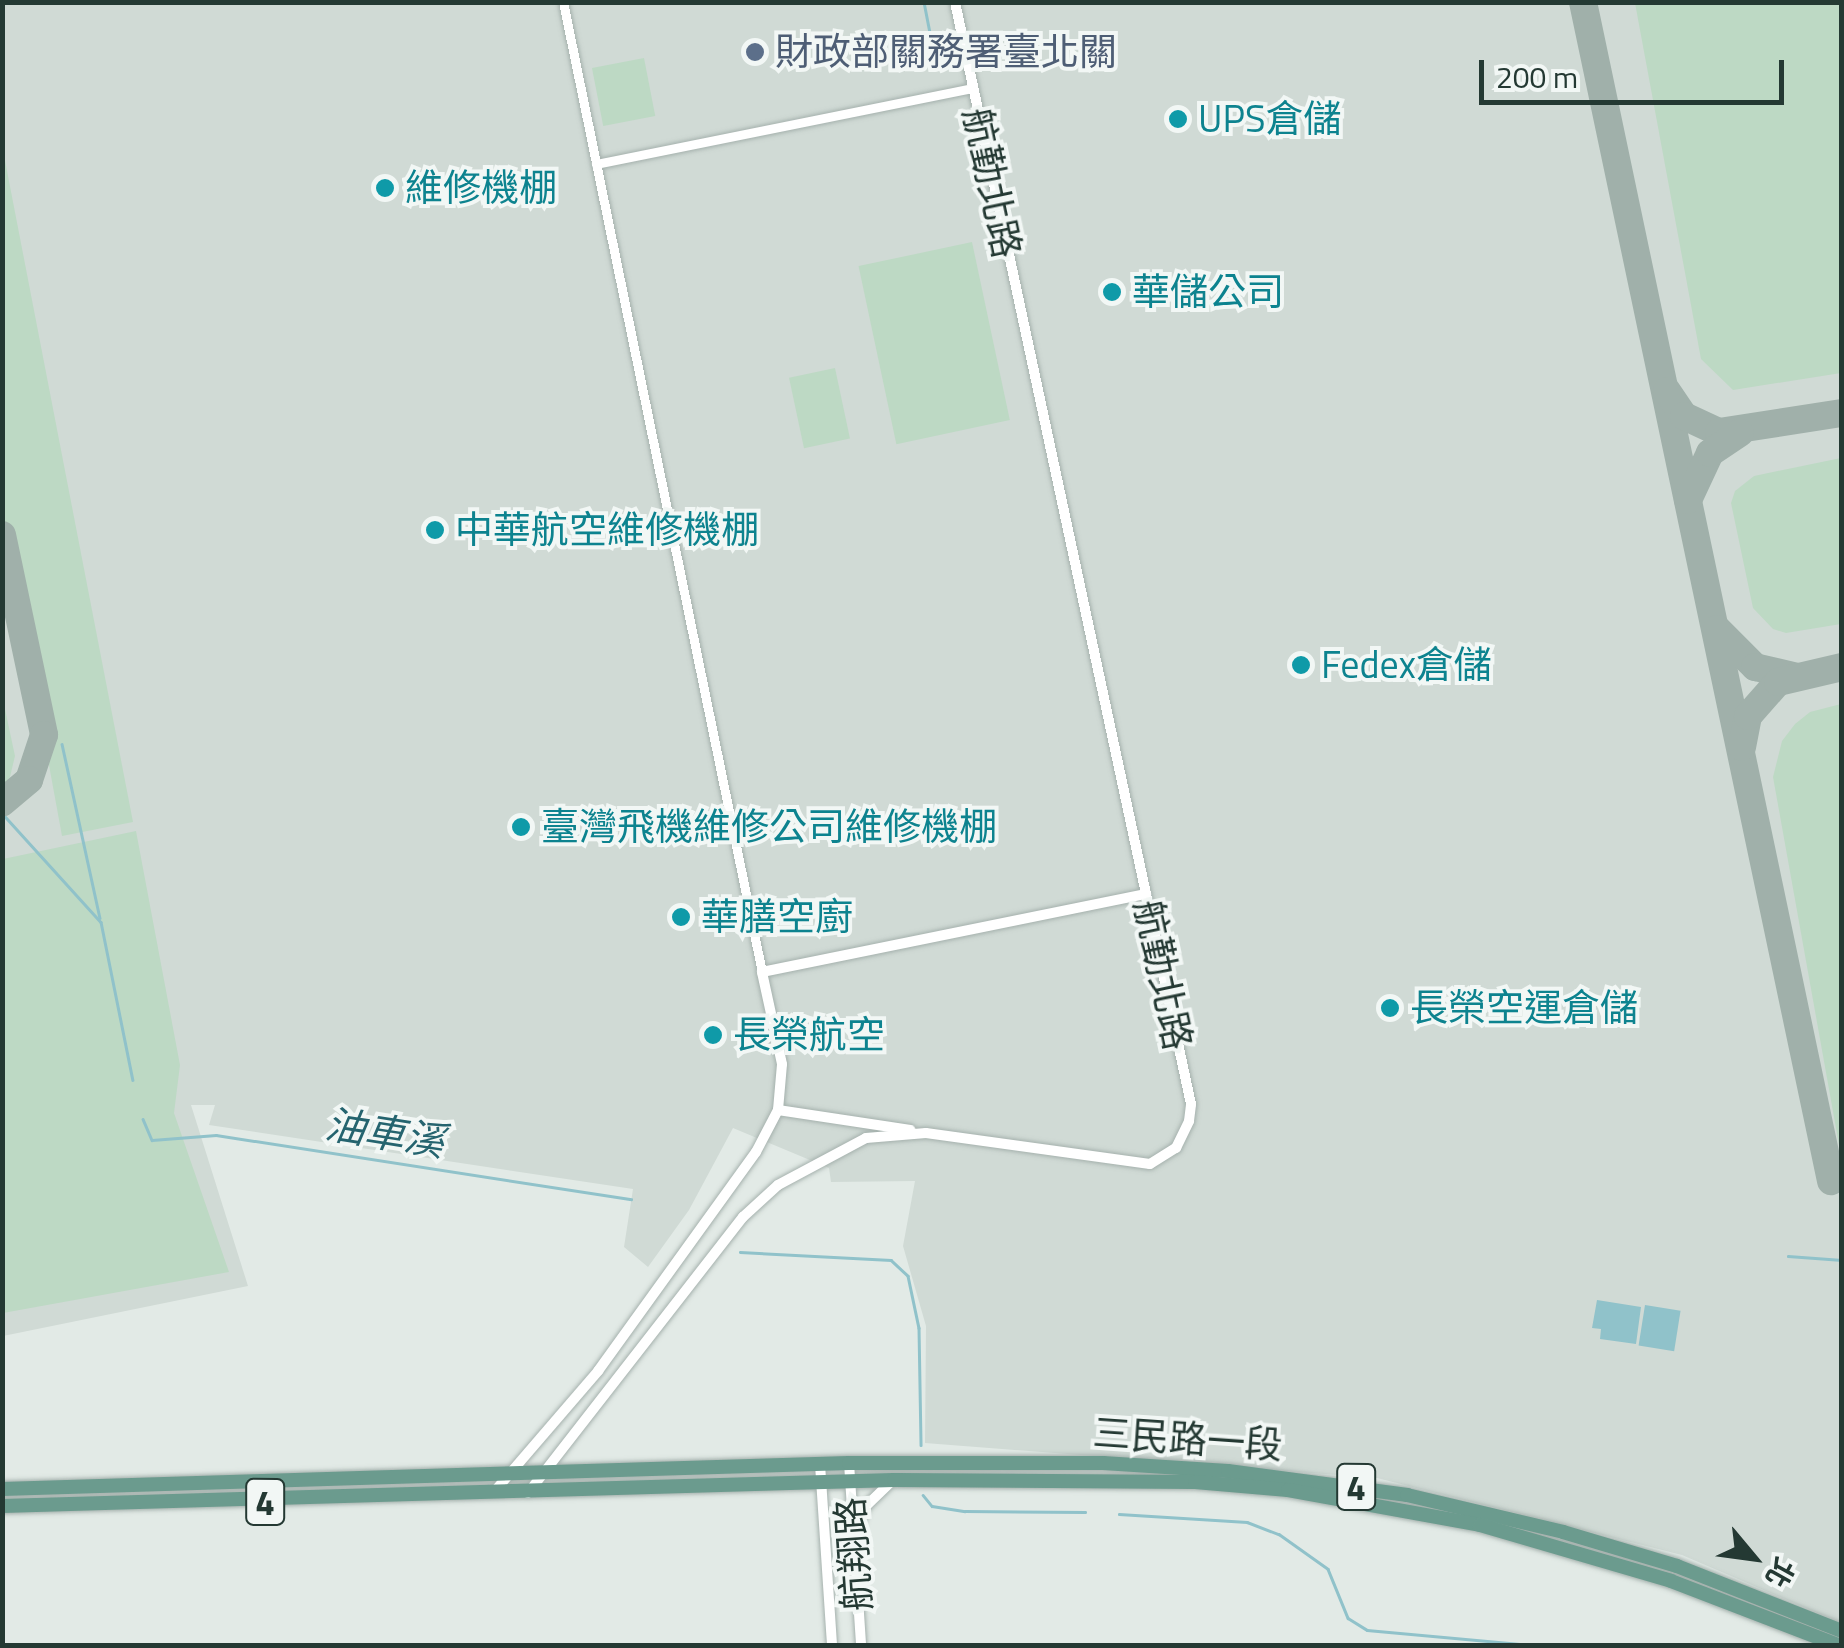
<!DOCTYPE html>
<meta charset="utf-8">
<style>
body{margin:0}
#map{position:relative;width:1844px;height:1648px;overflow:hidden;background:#e2eae6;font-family:"Titillium Web","Noto Sans TC",sans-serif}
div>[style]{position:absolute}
.built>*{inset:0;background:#d0dad5}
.green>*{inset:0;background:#bdd9c4;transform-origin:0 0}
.water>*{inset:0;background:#90c2ca;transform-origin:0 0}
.stream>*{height:2.5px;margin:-1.25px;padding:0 1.25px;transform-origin:1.25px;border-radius:1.25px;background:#90c2ca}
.taxiway>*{height:28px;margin:-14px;padding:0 14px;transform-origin:14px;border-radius:14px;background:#a0b0aa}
.roads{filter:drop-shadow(0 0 2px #a5b1ad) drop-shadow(0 0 2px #a5b1ad)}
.minor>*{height:9px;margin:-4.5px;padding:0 4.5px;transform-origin:4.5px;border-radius:4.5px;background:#fff}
.tertiary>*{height:10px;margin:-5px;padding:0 5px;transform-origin:5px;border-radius:5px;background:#fff}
.primary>*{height:14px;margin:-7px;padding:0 7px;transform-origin:7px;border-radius:7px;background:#6b9b8e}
.dots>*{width:28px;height:28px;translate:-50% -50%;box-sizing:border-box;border:5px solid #f2f7f5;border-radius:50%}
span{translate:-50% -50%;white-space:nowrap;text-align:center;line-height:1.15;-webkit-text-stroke:8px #f2f7f5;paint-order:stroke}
.shield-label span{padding:2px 8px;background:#f2f7f5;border:2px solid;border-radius:8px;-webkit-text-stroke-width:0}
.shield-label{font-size:35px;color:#243933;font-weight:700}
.service-label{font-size:38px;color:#4e5e75}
.left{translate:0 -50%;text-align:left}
.culture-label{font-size:38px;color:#0d838f}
.street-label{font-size:38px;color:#243933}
.water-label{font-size:40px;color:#25646f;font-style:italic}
.frame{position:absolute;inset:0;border:5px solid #243933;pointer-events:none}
.north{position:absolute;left:1704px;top:1508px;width:100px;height:100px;-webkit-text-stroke:8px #f2f7f5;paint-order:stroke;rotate:119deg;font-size:28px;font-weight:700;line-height:40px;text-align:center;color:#243933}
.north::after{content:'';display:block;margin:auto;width:35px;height:45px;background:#243933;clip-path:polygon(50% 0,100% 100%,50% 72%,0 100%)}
.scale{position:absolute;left:1479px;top:60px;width:305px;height:45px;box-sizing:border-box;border:5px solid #243933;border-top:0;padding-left:12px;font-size:30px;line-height:35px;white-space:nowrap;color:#243933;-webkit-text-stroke:8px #f2f7f5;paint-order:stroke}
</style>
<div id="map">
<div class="built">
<i style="clip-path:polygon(3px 3px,1841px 3px,1841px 1623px,1682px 1555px,1377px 1478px,925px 1443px,926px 1326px,903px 1246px,915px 1181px,831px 1182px,829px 1168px,733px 1128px,689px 1210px,648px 1267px,624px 1247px,633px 1189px,209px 1125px,215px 1105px,191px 1105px,248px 1286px,3px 1336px)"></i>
</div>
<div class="green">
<i style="clip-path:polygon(1635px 3px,1841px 3px,1841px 373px,1733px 390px,1701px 359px)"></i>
<i style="left:644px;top:58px;width:59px;height:53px;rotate:79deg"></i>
<i style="clip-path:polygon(2px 145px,133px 822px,62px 836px,3px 514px)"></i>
<i style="left:972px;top:242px;width:182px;height:116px;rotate:78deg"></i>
<i style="left:835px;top:368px;width:72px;height:47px;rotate:78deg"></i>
<i style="clip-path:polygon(1841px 458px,1841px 624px,1786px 633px,1773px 629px,1753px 608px,1731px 503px,1735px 491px,1754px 476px)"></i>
<i style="clip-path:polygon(2px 695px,15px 756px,3px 806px,2px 806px)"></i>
<i style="clip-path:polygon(1841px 704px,1842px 704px,1841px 1156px,1773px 777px,1782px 741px,1795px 724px,1810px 712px)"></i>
<i style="clip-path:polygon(136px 831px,180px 1065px,174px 1113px,229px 1272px,3px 1313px,3px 859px)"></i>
</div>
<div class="water">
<i style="clip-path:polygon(1597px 1300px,1641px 1307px,1636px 1344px,1600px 1339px,1601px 1329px,1592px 1328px)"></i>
<i style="left:1645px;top:1305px;width:36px;height:41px;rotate:9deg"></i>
</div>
<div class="stream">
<i style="left:924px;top:2px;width:63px;rotate:79deg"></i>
<i style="left:62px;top:744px;width:178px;rotate:77.7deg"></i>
<i style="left:2px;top:813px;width:147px;rotate:47.8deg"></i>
<i style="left:101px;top:922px;width:161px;rotate:78.6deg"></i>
<i style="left:143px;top:1119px;width:23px;rotate:67deg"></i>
<i style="left:152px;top:1140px;width:64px;rotate:-4.5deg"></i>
<i style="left:216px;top:1135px;width:420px;rotate:8.8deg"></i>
<i style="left:740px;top:1252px;width:151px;rotate:3deg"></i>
<i style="left:891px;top:1260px;width:23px;rotate:43deg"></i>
<i style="left:908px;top:1276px;width:53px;rotate:78.1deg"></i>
<i style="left:919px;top:1328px;width:117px;rotate:89deg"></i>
<i style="left:1788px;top:1256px;width:54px;rotate:4.2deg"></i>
<i style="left:923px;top:1495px;width:14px;rotate:51deg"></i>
<i style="left:932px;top:1506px;width:33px;rotate:9deg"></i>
<i style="left:965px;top:1511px;width:120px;rotate:0.5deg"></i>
<i style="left:1119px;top:1514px;width:128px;rotate:3.6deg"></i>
<i style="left:1247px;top:1522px;width:34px;rotate:21deg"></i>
<i style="left:1279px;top:1534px;width:60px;rotate:35.5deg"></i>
<i style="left:1328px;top:1569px;width:53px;rotate:67.8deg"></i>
<i style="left:1348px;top:1618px;width:22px;rotate:32deg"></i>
<i style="left:1367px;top:1630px;width:177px;rotate:5.2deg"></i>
</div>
<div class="taxiway">
<i style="left:1583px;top:2px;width:1205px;rotate:78.12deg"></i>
<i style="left:1667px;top:391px;width:30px;rotate:56deg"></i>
<i style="left:1684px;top:416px;width:38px;rotate:25deg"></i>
<i style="left:1719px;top:432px;width:124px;rotate:-8.8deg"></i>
<i style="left:1688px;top:500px;width:52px;rotate:-64.9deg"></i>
<i style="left:1710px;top:453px;width:36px;rotate:-34deg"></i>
<i style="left:2px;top:535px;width:204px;rotate:78.1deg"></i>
<i style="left:44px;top:735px;width:47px;rotate:108.4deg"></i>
<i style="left:29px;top:780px;width:35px;rotate:140deg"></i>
<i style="left:1717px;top:629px;width:54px;rotate:45deg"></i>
<i style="left:1755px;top:667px;width:43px;rotate:13.4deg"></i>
<i style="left:1742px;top:747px;width:32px;rotate:-79deg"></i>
<i style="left:1748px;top:716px;width:45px;rotate:-48.6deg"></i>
<i style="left:1778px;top:682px;width:66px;rotate:-13.2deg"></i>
</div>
<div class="roads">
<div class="minor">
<i style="left:563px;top:2px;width:990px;rotate:78.41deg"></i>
<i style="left:596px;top:164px;width:384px;rotate:-11.4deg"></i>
</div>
<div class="tertiary">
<i style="left:778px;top:1110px;width:134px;rotate:8.6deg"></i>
<i style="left:849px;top:1463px;width:183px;rotate:86.2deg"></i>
<i style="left:820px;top:1464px;width:182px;rotate:86.2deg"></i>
<i style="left:494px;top:1492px;width:160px;rotate:-49.3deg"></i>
<i style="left:598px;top:1371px;width:270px;rotate:-54.2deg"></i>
<i style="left:756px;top:1152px;width:47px;rotate:-62.4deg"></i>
<i style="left:778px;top:1110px;width:46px;rotate:-85deg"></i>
<i style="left:782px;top:1064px;width:94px;rotate:-102.3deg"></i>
<i style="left:762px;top:972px;width:392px;rotate:-11.5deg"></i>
<i style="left:528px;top:1493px;width:350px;rotate:-52.1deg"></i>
<i style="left:743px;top:1217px;width:47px;rotate:-42.4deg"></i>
<i style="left:778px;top:1185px;width:100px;rotate:-28.1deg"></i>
<i style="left:866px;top:1138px;width:60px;rotate:-4.8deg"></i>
<i style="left:926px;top:1133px;width:226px;rotate:7.9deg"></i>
<i style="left:1150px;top:1164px;width:31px;rotate:-32deg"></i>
<i style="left:1176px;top:1148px;width:30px;rotate:-64deg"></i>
<i style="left:1189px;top:1121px;width:17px;rotate:-83deg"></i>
<i style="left:1191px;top:1104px;width:1127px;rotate:-102.09deg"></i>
<i style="left:856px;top:1531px;width:26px;rotate:-69deg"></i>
<i style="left:865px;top:1507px;width:36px;rotate:-44deg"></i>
</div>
<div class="primary">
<i style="left:2px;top:1489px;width:847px;rotate:-1.76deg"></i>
<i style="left:849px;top:1463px;width:254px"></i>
<i style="left:1103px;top:1463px;width:125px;rotate:3.7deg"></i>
<i style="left:1228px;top:1471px;width:181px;rotate:7.6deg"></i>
<i style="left:1407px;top:1495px;width:160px;rotate:13.3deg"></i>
<i style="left:1563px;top:1532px;width:119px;rotate:16.6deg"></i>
<i style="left:1677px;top:1566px;width:177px;rotate:21.5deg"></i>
<i style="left:2px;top:1506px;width:892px;rotate:-1.67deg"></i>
<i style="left:894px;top:1480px;width:301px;rotate:0.4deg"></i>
<i style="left:1195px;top:1482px;width:93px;rotate:4.9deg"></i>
<i style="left:1288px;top:1490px;width:195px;rotate:10.3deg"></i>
<i style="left:1480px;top:1525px;width:199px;rotate:16.3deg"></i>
<i style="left:1671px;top:1581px;width:181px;rotate:21deg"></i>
</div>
</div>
<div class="dots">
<i style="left:755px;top:52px;background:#5c6f8a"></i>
<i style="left:1178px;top:119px;background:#0f9aa8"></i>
<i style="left:385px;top:188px;background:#0f9aa8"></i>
<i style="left:1112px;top:292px;background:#0f9aa8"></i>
<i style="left:435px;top:530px;background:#0f9aa8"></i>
<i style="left:1301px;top:665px;background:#0f9aa8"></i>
<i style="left:521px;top:827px;background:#0f9aa8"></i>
<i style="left:681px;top:917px;background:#0f9aa8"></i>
<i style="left:1390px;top:1008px;background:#0f9aa8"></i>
<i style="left:713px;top:1035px;background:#0f9aa8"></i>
</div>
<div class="shield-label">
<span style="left:1356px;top:1487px">4</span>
<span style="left:265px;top:1502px">4</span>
</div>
<div class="service-label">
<span class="left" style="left:775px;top:52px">財政部關務署臺北關</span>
</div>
<div class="culture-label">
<span class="left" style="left:1198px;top:119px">UPS倉儲</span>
<span class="left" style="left:405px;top:188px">維修機棚</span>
<span class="left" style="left:1132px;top:292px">華儲公司</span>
<span class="left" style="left:455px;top:530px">中華航空維修機棚</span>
<span class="left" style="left:1321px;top:665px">Fedex倉儲</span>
<span class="left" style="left:541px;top:827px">臺灣飛機維修公司維修機棚</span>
<span class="left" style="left:701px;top:917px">華膳空廚</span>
<span class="left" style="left:1410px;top:1008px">長榮空運倉儲</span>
<span class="left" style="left:733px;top:1035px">長榮航空</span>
</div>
<div class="street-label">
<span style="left:992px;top:183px;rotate:78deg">航勤北路</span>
<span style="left:1163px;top:975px;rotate:78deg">航勤北路</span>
<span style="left:1188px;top:1439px;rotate:4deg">三民路一段</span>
<span style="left:854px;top:1554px;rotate:-94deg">航翔路</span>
</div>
<div class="water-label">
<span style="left:385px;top:1133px;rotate:9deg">油車溪</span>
</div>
<div class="frame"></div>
<div class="north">北</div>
<div class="scale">200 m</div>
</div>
